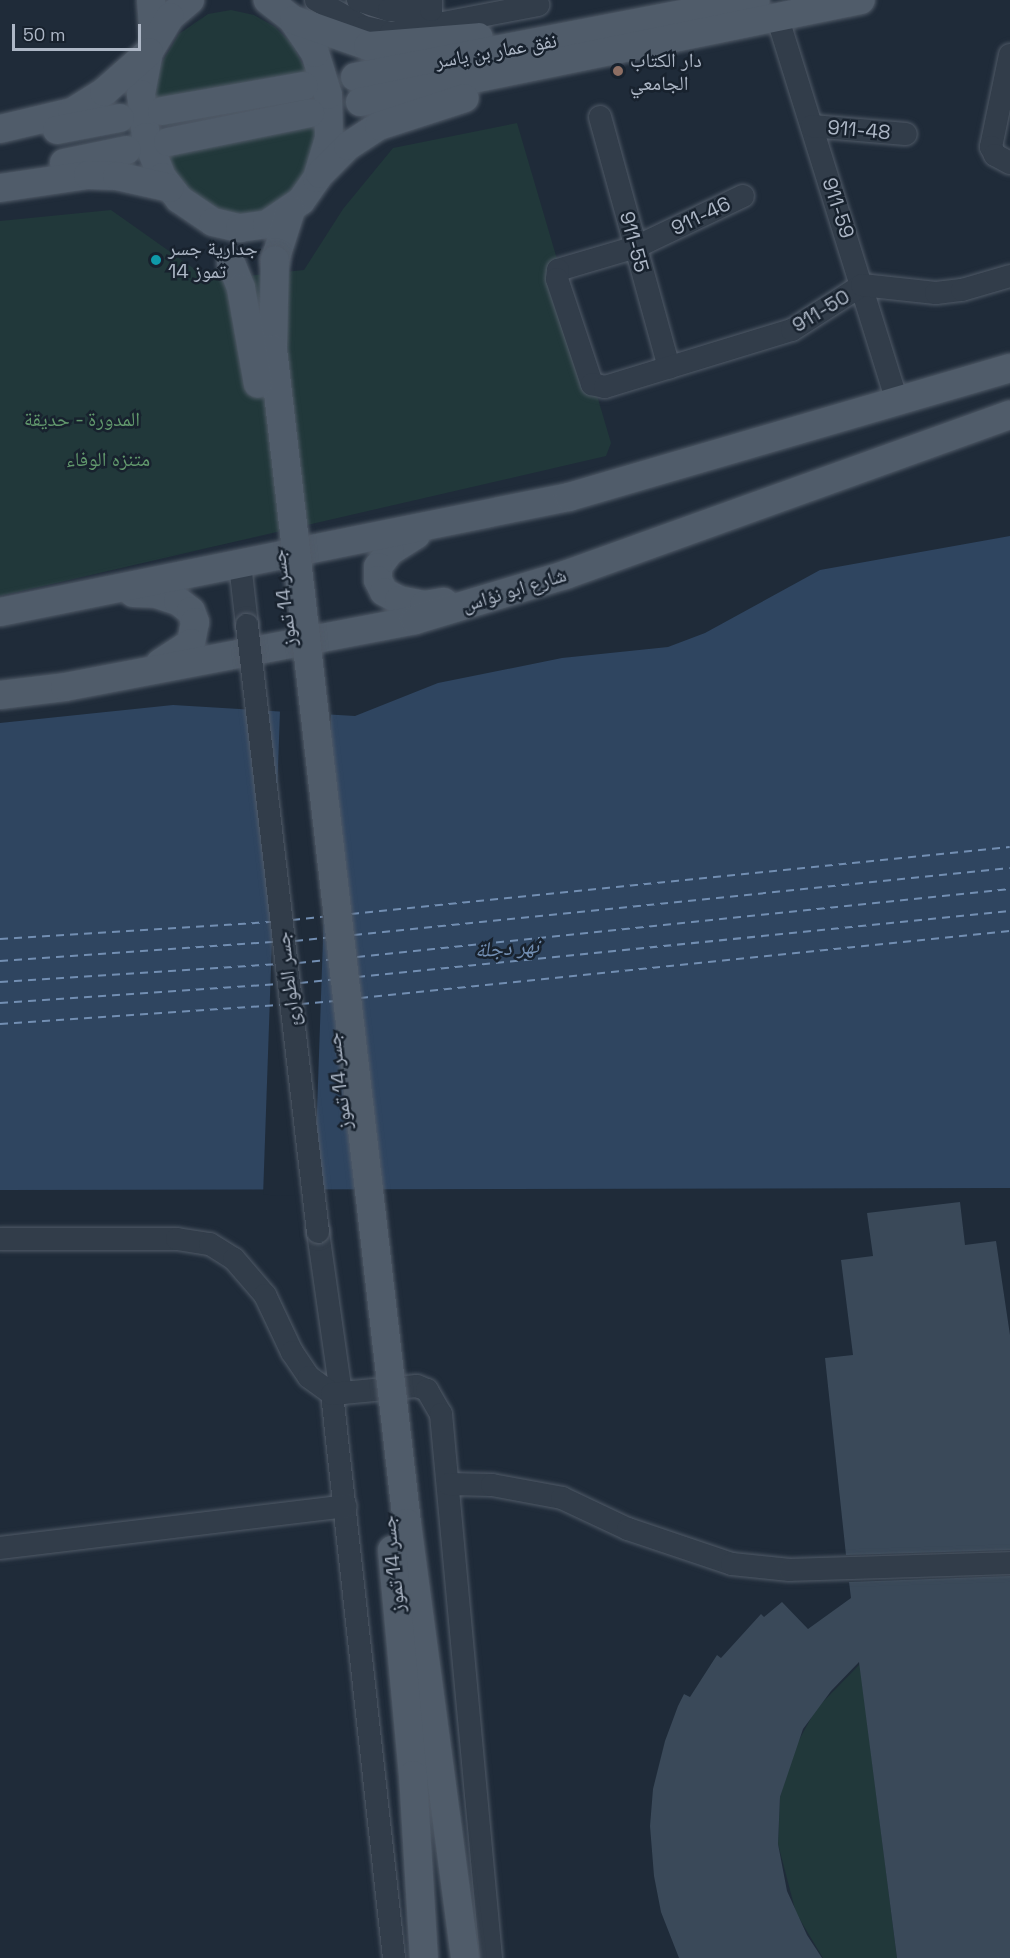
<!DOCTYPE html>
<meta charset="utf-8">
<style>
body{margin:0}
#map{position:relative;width:1010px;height:1958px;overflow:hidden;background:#1f2b39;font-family:"Space Grotesk","Noto Naskh Arabic",sans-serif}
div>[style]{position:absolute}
.green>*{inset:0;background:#21383a}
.water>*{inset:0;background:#2f4560}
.pier>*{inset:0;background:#1f2b39;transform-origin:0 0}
.ferry>*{height:1.5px;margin-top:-0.75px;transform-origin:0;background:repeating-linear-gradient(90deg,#728eb2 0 8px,transparent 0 14px)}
.building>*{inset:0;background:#3a4959}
.roads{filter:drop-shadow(0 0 2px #505a67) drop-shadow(0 0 2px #505a67)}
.minor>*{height:22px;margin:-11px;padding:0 11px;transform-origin:11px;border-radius:11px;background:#323d4a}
.major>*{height:28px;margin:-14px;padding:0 14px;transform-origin:14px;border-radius:14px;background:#505c6a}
.bridges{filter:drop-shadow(0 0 2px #505a67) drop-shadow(0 0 2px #505a67)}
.minor-bridge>*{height:22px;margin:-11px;padding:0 11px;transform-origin:11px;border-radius:11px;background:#323d4a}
.major-bridge>*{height:28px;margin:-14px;padding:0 14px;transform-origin:14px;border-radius:14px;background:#505c6a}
.dots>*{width:16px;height:16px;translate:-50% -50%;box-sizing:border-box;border:3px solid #18222e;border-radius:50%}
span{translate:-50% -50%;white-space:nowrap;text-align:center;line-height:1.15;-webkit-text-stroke:5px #18222e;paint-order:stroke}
.street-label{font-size:20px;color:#adb7c6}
.poi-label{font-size:20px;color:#adb7c6}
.left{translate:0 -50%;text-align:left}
.park-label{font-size:20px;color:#62996d}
.water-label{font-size:21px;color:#728eb2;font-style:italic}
.scale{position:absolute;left:12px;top:24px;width:129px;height:27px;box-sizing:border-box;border:3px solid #adb7c6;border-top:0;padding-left:8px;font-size:18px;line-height:21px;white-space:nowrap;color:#adb7c6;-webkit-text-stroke:4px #18222e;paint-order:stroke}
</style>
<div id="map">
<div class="green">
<i style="clip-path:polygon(231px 10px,254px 15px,275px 27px,292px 44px,309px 76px,154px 100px,161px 64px,179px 34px,208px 14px)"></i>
<i style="clip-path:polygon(316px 115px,315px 137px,305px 172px,292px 191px,263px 211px,239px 214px,216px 210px,179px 181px,163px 149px)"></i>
<i style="clip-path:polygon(517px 123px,611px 443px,606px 456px,0 596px,0 221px,111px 210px,210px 280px,304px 270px,343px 209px,393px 148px)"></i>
<i style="clip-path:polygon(860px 1664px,897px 1958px,823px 1958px,796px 1913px,778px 1844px,780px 1797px,793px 1751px,816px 1709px)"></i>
</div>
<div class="water">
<i style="clip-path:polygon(1010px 536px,1010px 1188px,0 1190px,0 723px,173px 705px,355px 716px,438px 683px,562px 658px,668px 647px,705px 633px,820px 570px)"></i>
</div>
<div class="pier">
<i style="left:280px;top:710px;width:51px;height:485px;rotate:2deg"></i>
</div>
<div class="ferry">
<i style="left:351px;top:914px;width:662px;rotate:-5.81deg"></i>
<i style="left:292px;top:920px;width:31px;rotate:-6deg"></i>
<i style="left:354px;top:935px;width:659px;rotate:-5.83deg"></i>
<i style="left:0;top:939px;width:273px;rotate:-3.6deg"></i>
<i style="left:295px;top:941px;width:31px;rotate:-6deg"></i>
<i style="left:357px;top:957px;width:657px;rotate:-5.95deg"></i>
<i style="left:0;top:961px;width:276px;rotate:-4deg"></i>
<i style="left:298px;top:963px;width:31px;rotate:-6deg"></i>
<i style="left:357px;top:977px;width:656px;rotate:-5.77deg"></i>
<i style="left:0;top:982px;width:276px;rotate:-3.7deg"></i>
<i style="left:300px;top:983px;width:31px;rotate:-6deg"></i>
<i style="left:360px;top:998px;width:653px;rotate:-5.89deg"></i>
<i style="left:0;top:1003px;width:279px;rotate:-3.9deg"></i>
<i style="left:301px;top:1004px;width:34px;rotate:-5deg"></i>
<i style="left:0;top:1024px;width:282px;rotate:-3.9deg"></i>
</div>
<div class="building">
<i style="clip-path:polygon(960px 1202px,965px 1245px,996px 1241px,1010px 1335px,1010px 1550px,846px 1555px,825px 1358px,853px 1355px,841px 1260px,873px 1256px,867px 1213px)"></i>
<i style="clip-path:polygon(1010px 1576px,1010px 1958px,897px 1958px,859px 1662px,831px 1691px,803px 1729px,780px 1797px,778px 1844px,787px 1891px,807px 1935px,822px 1958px,679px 1958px,661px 1912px,654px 1876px,650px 1826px,653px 1789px,665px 1741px,678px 1706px,684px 1694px,690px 1697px,717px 1655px,721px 1658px,761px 1614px,764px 1617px,782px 1602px,808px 1629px,851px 1598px,849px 1582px)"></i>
</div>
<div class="roads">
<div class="minor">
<i style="left:316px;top:0;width:55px;rotate:29.4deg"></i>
<i style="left:364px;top:27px;width:28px;rotate:13deg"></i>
<i style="left:391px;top:33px;width:150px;rotate:-10.8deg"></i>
<i style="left:358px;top:0;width:33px;rotate:18deg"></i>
<i style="left:389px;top:10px;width:42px"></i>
<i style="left:431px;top:10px;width:10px;rotate:-90deg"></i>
<i style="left:777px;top:16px;width:403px;rotate:72.7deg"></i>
<i style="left:1010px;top:55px;width:94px;rotate:101.7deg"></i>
<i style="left:991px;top:147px;width:9px;rotate:63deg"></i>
<i style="left:995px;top:155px;width:17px;rotate:28deg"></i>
<i style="left:600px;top:117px;width:260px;rotate:74.6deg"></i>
<i style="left:812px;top:126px;width:94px;rotate:4.9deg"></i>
<i style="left:743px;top:196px;width:119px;rotate:154.5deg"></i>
<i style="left:636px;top:247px;width:81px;rotate:163.6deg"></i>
<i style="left:558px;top:270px;width:9px;rotate:96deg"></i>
<i style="left:557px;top:279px;width:111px;rotate:71.6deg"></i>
<i style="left:592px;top:384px;width:13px;rotate:13deg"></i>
<i style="left:605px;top:387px;width:195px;rotate:-17deg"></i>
<i style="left:792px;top:330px;width:83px;rotate:-32.7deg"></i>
<i style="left:862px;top:285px;width:74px;rotate:6.2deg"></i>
<i style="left:936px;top:293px;width:26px;rotate:-7deg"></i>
<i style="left:962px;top:290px;width:50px;rotate:-16.3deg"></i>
<i style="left:240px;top:564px;width:61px;rotate:83.5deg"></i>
<i style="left:318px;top:1232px;width:163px;rotate:81.9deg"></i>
<i style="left:0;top:1239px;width:177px"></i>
<i style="left:177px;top:1239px;width:33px;rotate:9deg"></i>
<i style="left:210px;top:1244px;width:28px;rotate:32deg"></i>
<i style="left:234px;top:1259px;width:48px;rotate:49.3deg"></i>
<i style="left:265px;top:1295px;width:63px;rotate:64.7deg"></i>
<i style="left:292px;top:1352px;width:30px;rotate:56deg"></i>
<i style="left:309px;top:1377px;width:29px;rotate:36deg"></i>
<i style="left:332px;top:1394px;width:567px;rotate:83.73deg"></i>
<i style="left:332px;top:1394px;width:85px;rotate:-5.4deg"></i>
<i style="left:417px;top:1386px;width:11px;rotate:22deg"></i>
<i style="left:427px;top:1390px;width:28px;rotate:60deg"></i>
<i style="left:441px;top:1414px;width:546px;rotate:84.75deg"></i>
<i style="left:449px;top:1484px;width:43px;rotate:1.3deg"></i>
<i style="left:492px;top:1485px;width:71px;rotate:10.5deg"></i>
<i style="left:562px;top:1498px;width:73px;rotate:25.2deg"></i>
<i style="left:628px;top:1529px;width:110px;rotate:18.6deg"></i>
<i style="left:732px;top:1564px;width:58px;rotate:5.9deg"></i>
<i style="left:790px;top:1570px;width:220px;rotate:-1.8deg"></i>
<i style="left:0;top:1548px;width:348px;rotate:-6.9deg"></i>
</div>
<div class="major">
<i style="left:151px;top:0;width:40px;rotate:85.7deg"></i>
<i style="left:190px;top:0;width:26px;rotate:140deg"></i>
<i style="left:170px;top:17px;width:41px;rotate:121deg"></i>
<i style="left:149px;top:52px;width:43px;rotate:100.8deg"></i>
<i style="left:141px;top:94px;width:43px;rotate:83.4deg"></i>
<i style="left:146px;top:137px;width:43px;rotate:68.2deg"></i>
<i style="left:162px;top:177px;width:28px;rotate:52deg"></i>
<i style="left:179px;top:199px;width:41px;rotate:34.1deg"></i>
<i style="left:213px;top:222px;width:28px;rotate:13deg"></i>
<i style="left:240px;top:228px;width:27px;rotate:-8deg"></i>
<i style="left:267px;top:224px;width:41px;rotate:-34.1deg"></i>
<i style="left:301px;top:201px;width:28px;rotate:-55deg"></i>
<i style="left:317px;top:178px;width:42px;rotate:-73.3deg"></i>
<i style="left:329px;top:138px;width:43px;rotate:-91.3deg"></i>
<i style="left:328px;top:95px;width:44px;rotate:-107.2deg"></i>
<i style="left:315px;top:53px;width:41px;rotate:-124.1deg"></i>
<i style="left:292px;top:19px;width:31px;rotate:-142deg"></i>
<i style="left:294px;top:20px;width:78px;rotate:19.4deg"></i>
<i style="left:368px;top:46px;width:111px;rotate:-4.6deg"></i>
<i style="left:355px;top:77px;width:408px;rotate:-10.9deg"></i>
<i style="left:360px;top:102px;width:511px;rotate:-11.51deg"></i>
<i style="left:162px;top:111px;width:144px;rotate:-10deg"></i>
<i style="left:0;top:129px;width:74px;rotate:-13.3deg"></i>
<i style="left:72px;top:112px;width:38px;rotate:-32deg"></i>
<i style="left:104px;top:92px;width:60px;rotate:-41.6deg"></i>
<i style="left:57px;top:130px;width:64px;rotate:-10.8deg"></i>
<i style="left:168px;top:142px;width:145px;rotate:-11.5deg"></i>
<i style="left:64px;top:163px;width:64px;rotate:-11.7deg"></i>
<i style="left:320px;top:174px;width:40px;rotate:-45deg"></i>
<i style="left:348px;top:146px;width:37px;rotate:-33deg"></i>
<i style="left:379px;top:126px;width:90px;rotate:-18deg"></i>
<i style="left:0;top:188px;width:89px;rotate:-8.4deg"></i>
<i style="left:88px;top:175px;width:29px;rotate:2deg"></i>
<i style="left:117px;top:176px;width:54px;rotate:12.8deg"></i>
<i style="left:275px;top:260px;width:52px;rotate:-72.3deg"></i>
<i style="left:416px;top:535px;width:31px;rotate:148deg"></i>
<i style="left:390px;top:551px;width:20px;rotate:127deg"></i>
<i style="left:378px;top:567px;width:13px;rotate:90deg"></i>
<i style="left:378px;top:580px;width:13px;rotate:63deg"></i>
<i style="left:384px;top:592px;width:17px;rotate:28deg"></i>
<i style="left:399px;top:600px;width:25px;rotate:11deg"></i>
<i style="left:424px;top:605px;width:20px;rotate:-9deg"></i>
<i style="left:133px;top:593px;width:23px;rotate:2deg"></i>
<i style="left:156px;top:594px;width:23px;rotate:18deg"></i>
<i style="left:178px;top:601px;width:16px;rotate:38deg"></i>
<i style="left:191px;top:611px;width:12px;rotate:70deg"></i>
<i style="left:195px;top:622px;width:21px;rotate:101deg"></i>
<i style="left:191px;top:643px;width:37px;rotate:147deg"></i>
<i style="left:0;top:612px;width:581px;rotate:-11.43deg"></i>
<i style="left:569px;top:497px;width:459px;rotate:-16.3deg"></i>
<i style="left:0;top:695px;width:65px;rotate:-7deg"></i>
<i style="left:65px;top:687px;width:356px;rotate:-10.8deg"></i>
<i style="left:415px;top:620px;width:157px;rotate:-16.7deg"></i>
<i style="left:565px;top:575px;width:473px;rotate:-19.8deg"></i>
</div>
</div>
<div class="bridges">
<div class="minor-bridge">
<i style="left:247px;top:625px;width:611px;rotate:83.33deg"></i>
</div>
<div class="major-bridge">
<i style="left:275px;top:260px;width:89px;rotate:91.3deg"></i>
<i style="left:273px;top:349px;width:1182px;rotate:83.49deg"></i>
<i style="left:407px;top:1523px;width:439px;rotate:82.4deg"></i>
<i style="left:231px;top:263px;width:27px;rotate:68deg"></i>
<i style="left:241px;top:288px;width:97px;rotate:80deg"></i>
<i style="left:392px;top:1550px;width:226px;rotate:84.7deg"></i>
<i style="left:413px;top:1775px;width:183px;rotate:86.6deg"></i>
</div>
</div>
<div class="dots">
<i style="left:618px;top:71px;background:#8d6e63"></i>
<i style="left:156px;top:260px;background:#0f9aa8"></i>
</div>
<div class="street-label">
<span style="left:496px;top:51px;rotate:-10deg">نفق عمار بن ياسر</span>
<span style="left:859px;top:130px;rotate:5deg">911-48</span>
<span style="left:838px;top:208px;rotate:72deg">911-59</span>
<span style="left:701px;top:216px;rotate:-26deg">911-46</span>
<span style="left:634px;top:242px;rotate:75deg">911-55</span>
<span style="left:821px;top:311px;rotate:-31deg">911-50</span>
<span style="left:514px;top:590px;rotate:-17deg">شارع ابو نؤاس</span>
<span style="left:284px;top:598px;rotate:-97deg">جسر 14 تموز</span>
<span style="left:288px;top:979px;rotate:-97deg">جسر الطوارئ</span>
<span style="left:339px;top:1081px;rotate:-97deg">جسر 14 تموز</span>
<span style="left:393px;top:1564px;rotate:-96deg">جسر 14 تموز</span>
</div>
<div class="poi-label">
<span class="left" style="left:630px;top:72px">دار الكتاب<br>الجامعي</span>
<span class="left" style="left:168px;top:260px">جدارية جسر<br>14 تموز</span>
</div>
<div class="park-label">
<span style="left:82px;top:419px">المدورة - حديقة</span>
<span style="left:108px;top:459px">متنزه الوفاء</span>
</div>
<div class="water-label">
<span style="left:507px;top:948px;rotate:-4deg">نهر دجلة</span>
</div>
<div class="scale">50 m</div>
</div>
